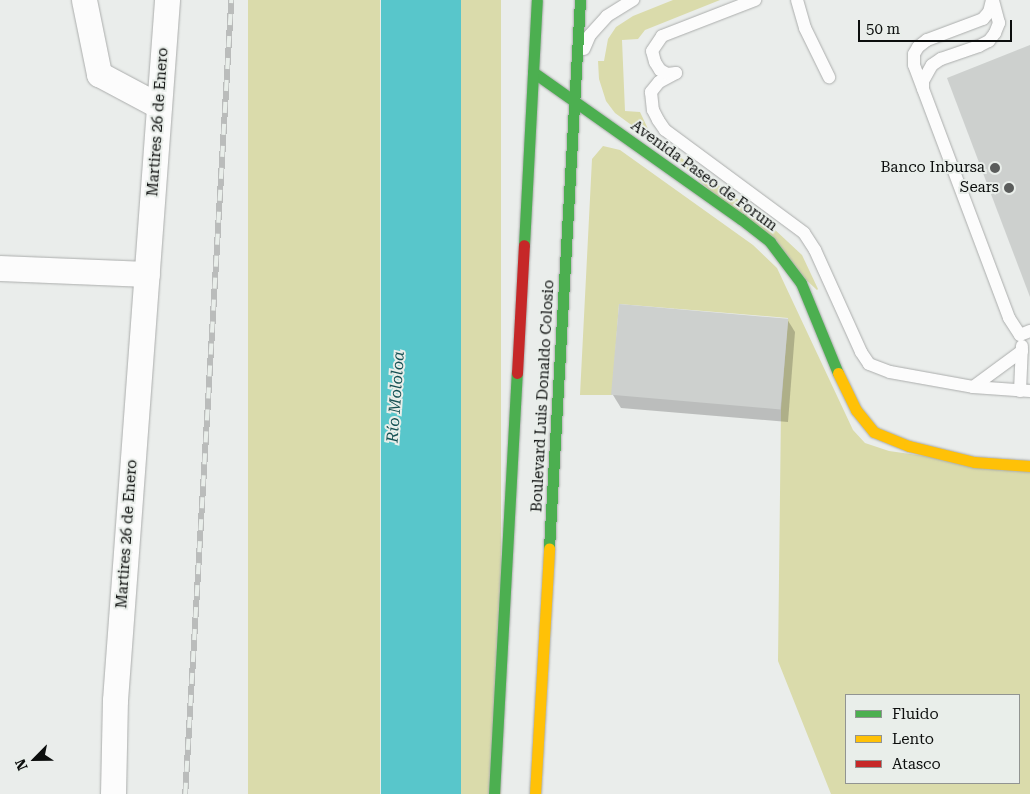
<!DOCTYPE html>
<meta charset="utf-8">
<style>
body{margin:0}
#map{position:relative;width:1030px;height:794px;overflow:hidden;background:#eaedeb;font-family:"Roboto Serif",serif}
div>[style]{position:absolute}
.green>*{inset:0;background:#dadbab;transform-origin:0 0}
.water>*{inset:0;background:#58c6cb;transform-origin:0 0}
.shadow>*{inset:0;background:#0003}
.building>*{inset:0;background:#cdd0ce;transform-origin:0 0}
.roads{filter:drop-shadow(0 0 1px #abadac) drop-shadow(0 0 1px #abadac)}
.lane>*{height:12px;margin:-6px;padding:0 6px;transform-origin:6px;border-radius:6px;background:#fcfcfc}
.street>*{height:25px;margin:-12.5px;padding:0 12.5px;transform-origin:12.5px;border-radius:12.5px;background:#fcfcfc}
.fast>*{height:11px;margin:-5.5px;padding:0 5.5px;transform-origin:5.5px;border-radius:5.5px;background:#4caf50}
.slow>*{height:11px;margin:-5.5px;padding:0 5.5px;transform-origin:5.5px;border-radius:5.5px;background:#ffc107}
.jam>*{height:11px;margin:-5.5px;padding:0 5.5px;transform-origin:5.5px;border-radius:5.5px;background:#c62828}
.rail>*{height:5.5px;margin-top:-2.75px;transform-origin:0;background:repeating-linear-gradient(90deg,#e9eeea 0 11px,#babcbb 0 22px);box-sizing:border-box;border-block:1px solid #babcbb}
.dots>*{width:14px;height:14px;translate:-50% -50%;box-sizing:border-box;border:2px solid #e9eeea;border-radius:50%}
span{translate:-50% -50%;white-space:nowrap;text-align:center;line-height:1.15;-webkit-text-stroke:4px #e9eeea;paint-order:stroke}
.street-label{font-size:15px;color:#0c0e0d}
.poi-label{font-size:15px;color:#0c0e0d}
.right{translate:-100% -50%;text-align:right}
.water-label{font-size:16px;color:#165053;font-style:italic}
.legend{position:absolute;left:845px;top:694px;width:175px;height:90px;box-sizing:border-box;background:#e9eeea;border:1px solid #919492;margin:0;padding:6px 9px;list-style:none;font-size:15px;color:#0c0e0d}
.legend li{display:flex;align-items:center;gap:10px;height:25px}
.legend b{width:25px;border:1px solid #919492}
.north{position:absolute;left:10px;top:734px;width:50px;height:50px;-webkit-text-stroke:4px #e9eeea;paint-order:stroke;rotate:247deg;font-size:14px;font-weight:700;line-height:20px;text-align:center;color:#0c0e0d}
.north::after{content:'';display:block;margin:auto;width:18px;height:22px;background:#0c0e0d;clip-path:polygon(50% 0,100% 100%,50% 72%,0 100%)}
.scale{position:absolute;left:858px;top:20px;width:154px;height:22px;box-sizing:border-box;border:2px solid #0c0e0d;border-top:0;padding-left:6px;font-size:15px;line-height:18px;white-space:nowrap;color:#0c0e0d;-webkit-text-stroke:4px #e9eeea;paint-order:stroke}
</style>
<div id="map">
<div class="green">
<i style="left:248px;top:0;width:132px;height:795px"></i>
<i style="left:461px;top:0;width:40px;height:796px"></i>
<i style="clip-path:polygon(673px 0,720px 0,645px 30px,638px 39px,622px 40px,625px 111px,640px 112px,649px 131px,669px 149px,758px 214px,802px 255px,818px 289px,817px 290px,671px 154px,615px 113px,606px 101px,599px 79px,598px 61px,604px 61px,608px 39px,616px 27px,633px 16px)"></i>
<i style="clip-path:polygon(evenodd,603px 146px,620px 150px,753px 245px,777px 268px,853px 430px,865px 443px,889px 451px,1030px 471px,1030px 794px,831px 794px,778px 661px,781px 409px,788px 318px,619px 304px,612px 395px,580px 395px,592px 159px,603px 146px,846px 695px,1019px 695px,1019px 783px,846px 783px,846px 695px)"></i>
</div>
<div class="water">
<i style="left:381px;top:0;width:80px;height:795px"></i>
</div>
<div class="shadow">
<i style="clip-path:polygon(787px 319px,795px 332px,788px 422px,621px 408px,613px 395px)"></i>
</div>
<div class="building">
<i style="clip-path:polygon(1030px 45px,1030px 297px,947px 78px)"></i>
<i style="left:619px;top:304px;width:170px;height:91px;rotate:5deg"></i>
</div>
<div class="roads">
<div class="lane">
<i style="left:797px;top:0;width:29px;rotate:74deg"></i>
<i style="left:805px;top:28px;width:55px;rotate:63.9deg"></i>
<i style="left:992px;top:0;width:12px;rotate:104deg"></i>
<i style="left:989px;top:12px;width:9px;rotate:131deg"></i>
<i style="left:983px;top:19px;width:60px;rotate:159.4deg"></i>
<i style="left:927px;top:40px;width:11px;rotate:142deg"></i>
<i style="left:918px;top:47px;width:8px;rotate:120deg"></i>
<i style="left:914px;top:54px;width:11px;rotate:90deg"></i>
<i style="left:914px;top:65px;width:270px;rotate:69.4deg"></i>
<i style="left:1009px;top:318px;width:20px;rotate:57deg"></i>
<i style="left:1020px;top:335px;width:11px;rotate:-22deg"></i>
<i style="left:584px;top:49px;width:15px;rotate:-67deg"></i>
<i style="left:590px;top:35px;width:25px;rotate:-48deg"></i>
<i style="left:607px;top:16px;width:31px;rotate:-32deg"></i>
<i style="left:676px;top:73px;width:19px;rotate:152deg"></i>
<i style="left:659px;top:82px;width:13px;rotate:129deg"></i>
<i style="left:651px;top:92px;width:18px;rotate:84deg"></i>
<i style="left:653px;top:110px;width:11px;rotate:63deg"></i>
<i style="left:658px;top:120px;width:12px;rotate:55deg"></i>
<i style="left:665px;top:130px;width:173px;rotate:36.5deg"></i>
<i style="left:804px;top:233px;width:20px;rotate:57deg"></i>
<i style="left:815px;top:250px;width:112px;rotate:65.7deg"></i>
<i style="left:861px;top:352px;width:14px;rotate:56deg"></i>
<i style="left:869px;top:364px;width:22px;rotate:21deg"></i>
<i style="left:890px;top:372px;width:84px;rotate:10.2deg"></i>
<i style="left:973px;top:387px;width:57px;rotate:4deg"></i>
<i style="left:676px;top:73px;width:9px;rotate:174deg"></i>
<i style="left:667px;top:74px;width:8px;rotate:-150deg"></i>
<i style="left:660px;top:70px;width:9px;rotate:-122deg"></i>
<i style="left:655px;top:62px;width:11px;rotate:-105deg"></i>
<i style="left:652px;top:51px;width:18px;rotate:-56deg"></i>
<i style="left:662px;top:36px;width:100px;rotate:-21.2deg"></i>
<i style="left:923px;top:89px;width:8px;rotate:-90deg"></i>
<i style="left:923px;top:81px;width:18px;rotate:-61deg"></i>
<i style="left:932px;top:65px;width:11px;rotate:-34deg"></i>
<i style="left:941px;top:59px;width:40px;rotate:-18.9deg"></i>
<i style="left:979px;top:46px;width:11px;rotate:-27deg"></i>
<i style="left:989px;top:41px;width:10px;rotate:-53deg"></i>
<i style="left:995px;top:33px;width:11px;rotate:-68deg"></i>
<i style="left:999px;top:23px;width:24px;rotate:-105deg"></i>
<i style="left:973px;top:387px;width:61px;rotate:-36.3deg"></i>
<i style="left:1020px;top:391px;width:45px;rotate:-87.5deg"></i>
</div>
<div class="street">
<i style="left:84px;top:0;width:76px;rotate:78.5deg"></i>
<i style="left:99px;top:74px;width:68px;rotate:28.1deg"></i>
<i style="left:0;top:268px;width:147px;rotate:2.3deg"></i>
<i style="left:113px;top:794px;width:94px;rotate:-88.8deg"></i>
<i style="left:115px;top:700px;width:702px;rotate:-85.75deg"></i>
</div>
<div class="fast">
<i style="left:533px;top:72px;width:255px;rotate:35.3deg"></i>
<i style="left:741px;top:219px;width:37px;rotate:38deg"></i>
<i style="left:770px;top:242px;width:51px;rotate:52.9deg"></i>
<i style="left:801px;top:283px;width:97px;rotate:67.7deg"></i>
<i style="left:524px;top:245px;width:245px;rotate:-87deg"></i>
<i style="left:549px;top:548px;width:549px;rotate:-86.76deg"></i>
<i style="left:494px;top:794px;width:422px;rotate:-86.9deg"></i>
</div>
<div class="slow">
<i style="left:838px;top:373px;width:41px;rotate:64.1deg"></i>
<i style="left:856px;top:410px;width:28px;rotate:51deg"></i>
<i style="left:874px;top:432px;width:38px;rotate:22deg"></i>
<i style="left:909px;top:446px;width:67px;rotate:13.8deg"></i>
<i style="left:974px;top:462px;width:56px;rotate:4.1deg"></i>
<i style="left:535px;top:794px;width:246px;rotate:-86.7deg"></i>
</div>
<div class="jam">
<i style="left:517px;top:373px;width:128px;rotate:-86.9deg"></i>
</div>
</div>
<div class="rail">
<i style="left:185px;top:794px;width:795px;rotate:-86.68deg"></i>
</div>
<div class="dots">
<i style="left:995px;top:168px;background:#5a5c5b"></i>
<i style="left:1009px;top:188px;background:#5a5c5b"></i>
</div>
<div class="street-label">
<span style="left:158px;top:122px;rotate:-86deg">Martires 26 de Enero</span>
<span style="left:704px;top:176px;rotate:36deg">Avenida Paseo de Forum</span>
<span style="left:543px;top:396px;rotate:-87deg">Boulevard Luis Donaldo Colosio</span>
<span style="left:127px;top:534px;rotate:-86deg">Martires 26 de Enero</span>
</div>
<div class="poi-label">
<span class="right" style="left:985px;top:168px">Banco Inbursa</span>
<span class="right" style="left:999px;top:188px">Sears</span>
</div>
<div class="water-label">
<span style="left:396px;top:397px;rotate:-86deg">Río Mololoa</span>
</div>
<ul class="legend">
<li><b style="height:6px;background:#4caf50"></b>Fluido</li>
<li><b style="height:6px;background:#ffc107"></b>Lento</li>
<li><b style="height:6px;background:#c62828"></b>Atasco</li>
</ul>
<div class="north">N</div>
<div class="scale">50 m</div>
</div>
